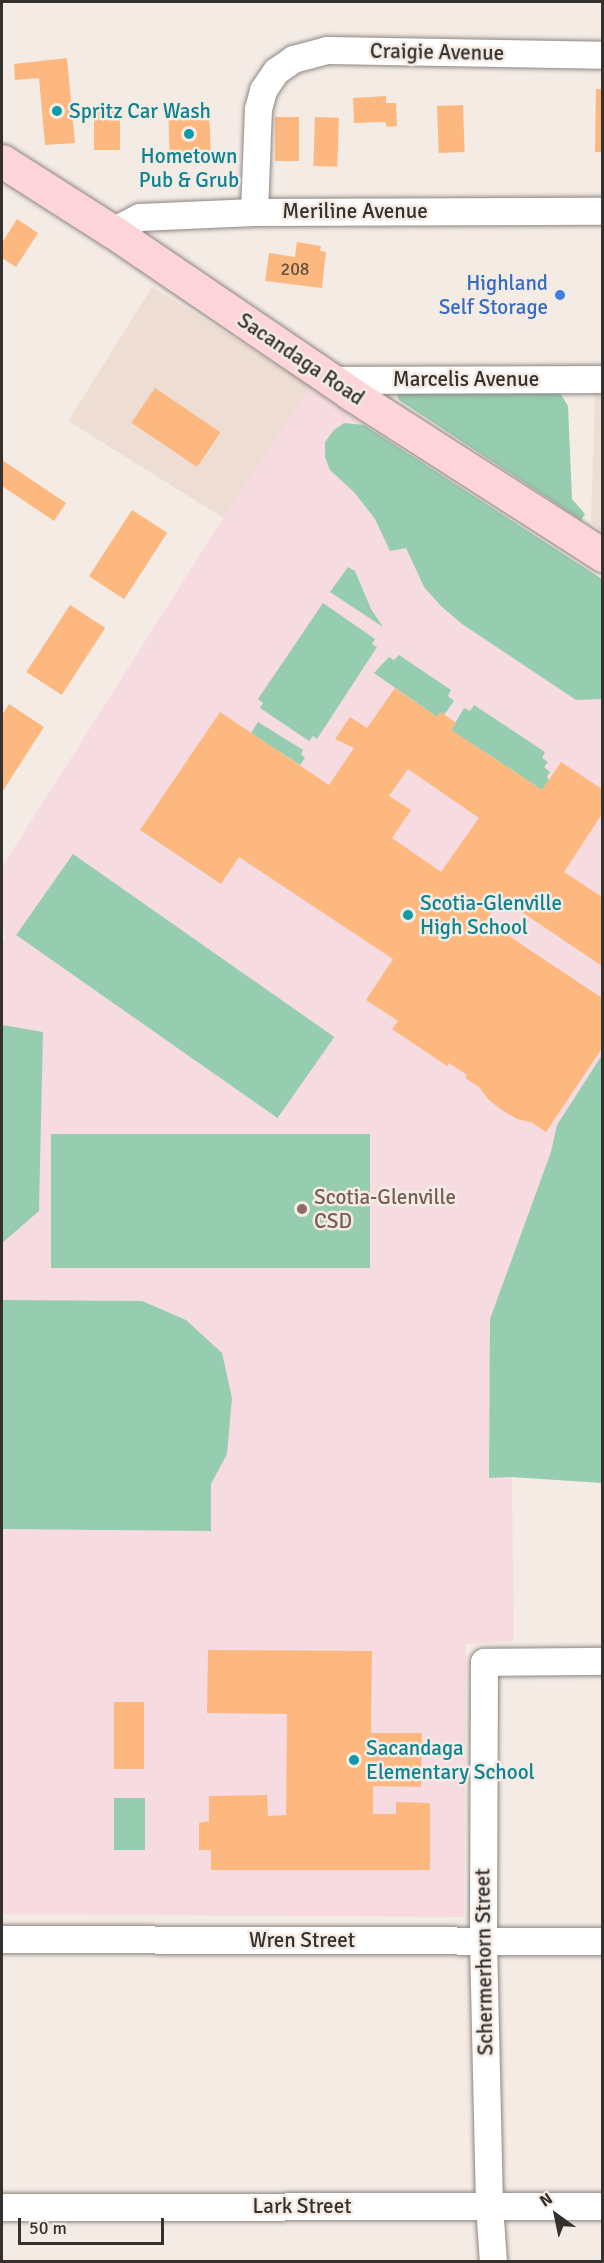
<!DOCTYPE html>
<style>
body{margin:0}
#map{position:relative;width:604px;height:2263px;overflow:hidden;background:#f4ebe5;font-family:Signika,sans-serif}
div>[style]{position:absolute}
.built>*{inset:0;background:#edddd3;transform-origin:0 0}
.education>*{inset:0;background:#f6dbe0}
.green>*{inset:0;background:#96ccaf;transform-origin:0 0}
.building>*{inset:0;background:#fcb87f;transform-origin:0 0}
.roads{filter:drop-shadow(0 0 2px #8e8681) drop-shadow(0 0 2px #8e8681)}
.minor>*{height:27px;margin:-13.5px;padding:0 13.5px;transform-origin:13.5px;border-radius:13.5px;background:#fff}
.major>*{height:33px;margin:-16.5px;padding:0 16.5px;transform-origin:16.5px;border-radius:16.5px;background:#fdd4d9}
.dots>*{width:16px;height:16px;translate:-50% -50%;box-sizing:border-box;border:3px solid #f4ebe5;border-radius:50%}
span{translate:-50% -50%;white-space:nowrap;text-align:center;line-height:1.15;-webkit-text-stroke:5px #f4ebe5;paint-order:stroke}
.number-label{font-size:18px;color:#655242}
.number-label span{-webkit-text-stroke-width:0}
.street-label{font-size:21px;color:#33302e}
.culture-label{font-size:21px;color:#0d838f}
.left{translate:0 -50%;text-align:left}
.shop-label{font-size:21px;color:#366cbe}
.right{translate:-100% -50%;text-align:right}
.education-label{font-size:21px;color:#785e54}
.frame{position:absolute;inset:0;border:3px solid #33302e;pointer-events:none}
.north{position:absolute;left:526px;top:2185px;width:60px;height:60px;-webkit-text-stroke:4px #f4ebe5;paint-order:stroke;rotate:327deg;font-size:16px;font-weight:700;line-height:24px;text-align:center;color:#33302e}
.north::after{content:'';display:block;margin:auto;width:21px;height:27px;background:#33302e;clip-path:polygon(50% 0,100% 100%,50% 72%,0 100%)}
.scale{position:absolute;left:18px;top:2218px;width:146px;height:27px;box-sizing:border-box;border:3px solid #33302e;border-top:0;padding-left:8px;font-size:18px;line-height:21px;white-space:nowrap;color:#33302e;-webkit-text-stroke:4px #f4ebe5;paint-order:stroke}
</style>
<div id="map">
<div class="built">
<i style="left:152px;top:287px;width:187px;height:158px;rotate:32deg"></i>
<i style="clip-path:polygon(595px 389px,602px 389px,602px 532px,591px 522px)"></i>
</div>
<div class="education">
<i style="clip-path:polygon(310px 387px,364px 425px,602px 579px,602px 1483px,512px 1477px,514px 1641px,466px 1644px,464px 1917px,2px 1914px,2px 941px,6px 939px,2px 922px,2px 867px,220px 523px)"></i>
</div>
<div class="green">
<i style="clip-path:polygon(396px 391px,560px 393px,568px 406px,572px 499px,585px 514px,581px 520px,399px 400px)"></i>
<i style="clip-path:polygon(344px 423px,364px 425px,602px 579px,602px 699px,576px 700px,462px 624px,441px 606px,424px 587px,406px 548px,390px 551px,375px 519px,354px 492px,330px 470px,325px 457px,325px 442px,334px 430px)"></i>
<i style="clip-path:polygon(348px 567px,355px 571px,371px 609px,383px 627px,330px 592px)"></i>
<i style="clip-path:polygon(323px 603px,375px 639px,372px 644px,377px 647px,317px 739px,313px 736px,309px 741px,260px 708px,263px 703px,258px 699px)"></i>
<i style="clip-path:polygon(399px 655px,451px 690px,448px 696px,454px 701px,444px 715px,440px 712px,437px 717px,374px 673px,389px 657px,394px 660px)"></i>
<i style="clip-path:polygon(474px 705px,545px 752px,542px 758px,548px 762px,544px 767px,550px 772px,547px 777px,549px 780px,542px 790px,451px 730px,464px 708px,470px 711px)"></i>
<i style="clip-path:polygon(258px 722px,303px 750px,301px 754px,305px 758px,300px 765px,251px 733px)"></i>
<i style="left:73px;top:854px;width:319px;height:99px;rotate:35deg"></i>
<i style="clip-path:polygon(2px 1025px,43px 1032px,39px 1211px,2px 1243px)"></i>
<i style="clip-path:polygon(602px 1055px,602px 1483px,512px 1477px,489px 1478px,490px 1319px,551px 1152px,557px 1125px)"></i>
<i style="left:51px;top:1134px;width:319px;height:134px"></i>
<i style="clip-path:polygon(2px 1300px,142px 1301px,186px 1320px,222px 1353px,232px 1398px,227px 1454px,211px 1484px,211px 1531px,2px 1529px)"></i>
<i style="left:114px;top:1798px;width:31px;height:52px"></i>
</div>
<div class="building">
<i style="clip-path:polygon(67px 58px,75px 143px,45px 145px,39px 78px,15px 80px,14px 64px)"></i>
<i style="clip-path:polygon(596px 89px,602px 89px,602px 152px,595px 152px)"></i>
<i style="clip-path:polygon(386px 96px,386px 103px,396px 103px,397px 126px,387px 127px,385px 122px,354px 123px,353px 98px)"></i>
<i style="left:463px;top:105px;width:47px;height:26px;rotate:88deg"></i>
<i style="left:209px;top:106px;width:55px;height:41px;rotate:88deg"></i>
<i style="left:120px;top:109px;width:41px;height:26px;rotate:90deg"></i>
<i style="left:275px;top:117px;width:24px;height:44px"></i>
<i style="left:315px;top:117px;width:24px;height:49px;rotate:2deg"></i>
<i style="clip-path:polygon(17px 219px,38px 233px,16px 267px,2px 258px,2px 243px)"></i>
<i style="clip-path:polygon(297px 242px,321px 246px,320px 251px,326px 252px,322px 288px,265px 281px,269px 253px,295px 257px)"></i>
<i style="left:155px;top:388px;width:79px;height:42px;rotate:34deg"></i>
<i style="clip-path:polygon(2px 460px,66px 503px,54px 521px,2px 486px)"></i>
<i style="left:132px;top:510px;width:42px;height:79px;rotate:33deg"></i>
<i style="left:70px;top:605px;width:42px;height:80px;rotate:33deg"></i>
<i style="clip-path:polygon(evenodd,395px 688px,437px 717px,440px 712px,448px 717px,456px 723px,451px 730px,542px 790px,561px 762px,602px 789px,602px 814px,564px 872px,602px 897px,602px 966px,501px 898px,486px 921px,602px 998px,602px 1048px,546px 1132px,531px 1122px,517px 1119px,503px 1111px,489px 1100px,479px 1087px,465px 1078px,467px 1075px,449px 1063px,447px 1066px,392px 1029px,398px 1021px,366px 1000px,393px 959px,239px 857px,221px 884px,140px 830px,220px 712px,329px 785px,354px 748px,335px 739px,350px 717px,367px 728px,395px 688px,408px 769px,479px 818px,441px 872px,392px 838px,411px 810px,389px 796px,408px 769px)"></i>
<i style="clip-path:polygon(9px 704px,44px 727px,2px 792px,2px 715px)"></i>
<i style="clip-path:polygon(208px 1650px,372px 1651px,371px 1733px,422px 1733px,421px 1787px,373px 1786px,373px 1814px,396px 1814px,396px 1802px,430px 1803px,430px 1870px,211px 1870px,211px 1850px,199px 1850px,199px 1823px,209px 1821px,209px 1796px,267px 1795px,268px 1816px,286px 1815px,287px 1714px,207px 1713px)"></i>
<i style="left:144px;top:1702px;width:67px;height:30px;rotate:90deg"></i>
</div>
<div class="roads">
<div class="minor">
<i style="left:254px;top:212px;width:103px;rotate:-87.8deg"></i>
<i style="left:258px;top:109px;width:20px;rotate:-75deg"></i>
<i style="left:263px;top:90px;width:23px;rotate:-56deg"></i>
<i style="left:276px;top:71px;width:21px;rotate:-35deg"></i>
<i style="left:293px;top:59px;width:35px;rotate:-15deg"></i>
<i style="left:327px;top:50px;width:275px;rotate:1deg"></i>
<i style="left:112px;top:231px;width:30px;rotate:-27deg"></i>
<i style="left:139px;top:217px;width:115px;rotate:-2.5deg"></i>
<i style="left:254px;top:212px;width:348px;rotate:-0.2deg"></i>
<i style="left:330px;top:380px;width:272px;rotate:-0.2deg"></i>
<i style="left:2px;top:1939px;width:600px;rotate:0.19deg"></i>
<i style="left:2px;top:2207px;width:600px;rotate:-0.1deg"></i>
<i style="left:493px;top:2262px;width:57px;rotate:-94deg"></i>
<i style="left:489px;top:2205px;width:265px;rotate:-91.3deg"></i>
<i style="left:483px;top:1940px;width:278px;rotate:-89.8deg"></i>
<i style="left:484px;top:1662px;width:118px;rotate:-0.5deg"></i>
</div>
<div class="major">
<i style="left:2px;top:161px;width:130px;rotate:32.5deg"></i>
<i style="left:112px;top:231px;width:288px;rotate:34.2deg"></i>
<i style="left:350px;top:393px;width:300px;rotate:32.7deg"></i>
</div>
</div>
<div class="dots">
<i style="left:57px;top:111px;background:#0f9aa8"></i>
<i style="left:189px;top:134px;background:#0f9aa8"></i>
<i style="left:560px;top:295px;background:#3f7fe0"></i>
<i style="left:408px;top:915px;background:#0f9aa8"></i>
<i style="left:302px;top:1209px;background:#8d6e63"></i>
<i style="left:354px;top:1760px;background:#0f9aa8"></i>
</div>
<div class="number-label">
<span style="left:295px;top:269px">208</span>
</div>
<div class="street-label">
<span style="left:437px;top:52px;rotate:1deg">Craigie Avenue</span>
<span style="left:355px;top:211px">Meriline Avenue</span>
<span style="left:301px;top:359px;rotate:34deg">Sacandaga Road</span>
<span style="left:466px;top:379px">Marcelis Avenue</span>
<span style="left:302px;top:1940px">Wren Street</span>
<span style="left:484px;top:1962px;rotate:-91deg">Schermerhorn Street</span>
<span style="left:302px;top:2206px">Lark Street</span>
</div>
<div class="culture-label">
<span class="left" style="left:69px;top:111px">Spritz Car Wash</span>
<span style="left:189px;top:168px">Hometown<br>Pub &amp; Grub</span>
<span class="left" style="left:420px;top:915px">Scotia-Glenville<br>High School</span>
<span class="left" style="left:366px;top:1760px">Sacandaga<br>Elementary School</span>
</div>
<div class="shop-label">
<span class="right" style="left:548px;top:295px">Highland<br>Self Storage</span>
</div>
<div class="education-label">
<span class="left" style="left:314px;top:1209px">Scotia-Glenville<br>CSD</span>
</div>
<div class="frame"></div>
<div class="north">N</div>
<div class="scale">50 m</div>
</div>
